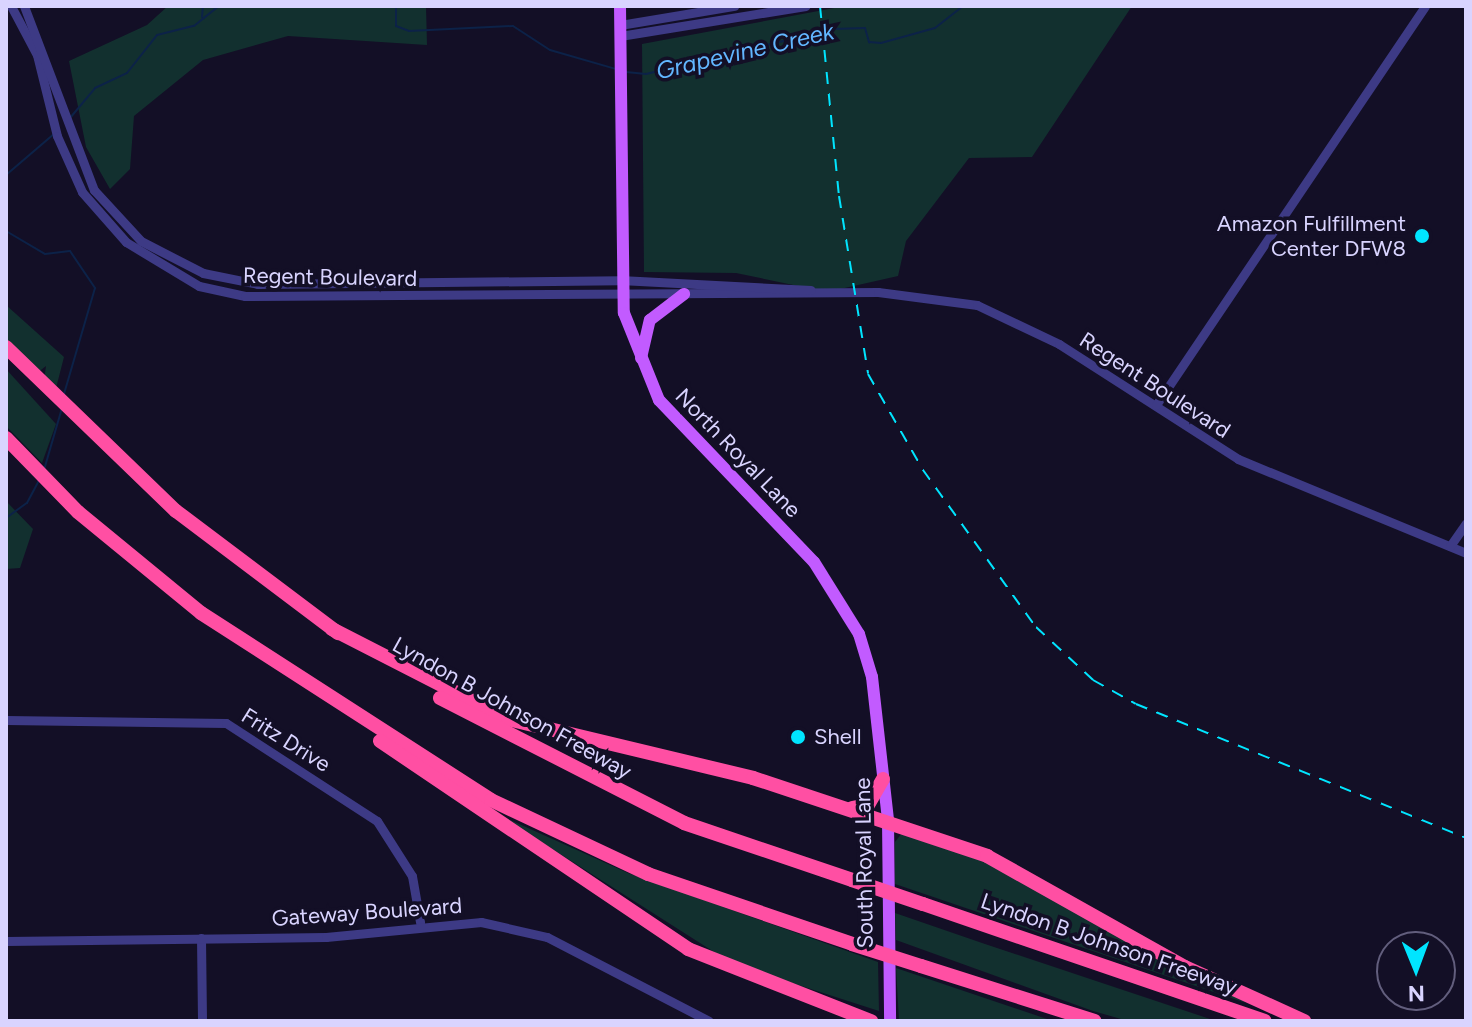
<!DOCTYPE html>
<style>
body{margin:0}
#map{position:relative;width:1472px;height:1027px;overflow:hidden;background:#130f26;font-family:Figtree,sans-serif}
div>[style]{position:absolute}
.green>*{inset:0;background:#12302f}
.stream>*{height:2px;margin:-1px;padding:0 1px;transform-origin:1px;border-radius:1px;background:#0c2248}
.minor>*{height:9px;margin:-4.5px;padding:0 4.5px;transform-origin:4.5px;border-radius:4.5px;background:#3d3a85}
.major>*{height:12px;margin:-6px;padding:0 6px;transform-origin:6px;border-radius:6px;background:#c25bff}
.highway>*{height:14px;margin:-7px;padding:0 7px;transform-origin:7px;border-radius:7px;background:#ff4fa3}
.rail>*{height:2px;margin-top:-1px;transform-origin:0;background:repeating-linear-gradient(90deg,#00e5ff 0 12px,transparent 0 22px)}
.highway-bridge>*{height:14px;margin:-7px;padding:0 7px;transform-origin:7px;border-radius:7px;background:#ff4fa3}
.dots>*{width:22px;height:22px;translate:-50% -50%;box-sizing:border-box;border:4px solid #130f26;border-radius:50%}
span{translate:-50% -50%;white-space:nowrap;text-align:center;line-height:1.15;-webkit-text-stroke:7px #130f26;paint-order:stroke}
.poi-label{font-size:22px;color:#d9d4ff}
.right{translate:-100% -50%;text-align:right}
.left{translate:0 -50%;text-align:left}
.street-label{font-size:22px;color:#d9d4ff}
.water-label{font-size:24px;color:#62b6ff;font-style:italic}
.frame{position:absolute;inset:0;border:8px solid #d9d4ff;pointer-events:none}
.north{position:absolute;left:1376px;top:931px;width:80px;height:80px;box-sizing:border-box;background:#130f26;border:2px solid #625e7d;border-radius:50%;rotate:179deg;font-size:22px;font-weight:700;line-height:32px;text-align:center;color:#d9d4ff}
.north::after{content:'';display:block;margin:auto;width:28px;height:36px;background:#00e5ff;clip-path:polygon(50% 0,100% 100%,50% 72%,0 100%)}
</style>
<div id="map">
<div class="green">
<i style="clip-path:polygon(168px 6px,426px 6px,427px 45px,288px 36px,203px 60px,134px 116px,130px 169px,110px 189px,86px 147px,69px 61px,147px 25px)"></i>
<i style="clip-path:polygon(845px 6px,1132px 6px,1032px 157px,969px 158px,906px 241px,898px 276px,827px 292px,736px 273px,644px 272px,642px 44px)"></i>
<i style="clip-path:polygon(6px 305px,64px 357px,55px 392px,44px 381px,46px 366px,37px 373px,6px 338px)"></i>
<i style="clip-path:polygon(6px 369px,56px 424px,42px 463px,6px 426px)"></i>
<i style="clip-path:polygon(6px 501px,33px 529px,20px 568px,6px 569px)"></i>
<i style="clip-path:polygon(499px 815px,628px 873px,878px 962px,879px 1011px,733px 964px)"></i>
<i style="clip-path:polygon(902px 833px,978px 857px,1246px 1003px,895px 884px,895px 842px)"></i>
<i style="clip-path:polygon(895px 913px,985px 944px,1216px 1021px,1128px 1021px,1093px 1011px,896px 940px)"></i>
<i style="clip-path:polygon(896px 968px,1053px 1021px,899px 1021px)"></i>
</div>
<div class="stream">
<i style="left:396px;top:6px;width:20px;rotate:90deg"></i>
<i style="left:396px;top:26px;width:14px;rotate:21deg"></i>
<i style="left:409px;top:31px;width:104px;rotate:-2.8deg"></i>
<i style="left:513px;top:26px;width:44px;rotate:33deg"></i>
<i style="left:550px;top:50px;width:69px;rotate:16.1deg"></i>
<i style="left:202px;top:17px;width:11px;rotate:-85deg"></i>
<i style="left:626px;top:72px;width:20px;rotate:6deg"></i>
<i style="left:646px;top:74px;width:192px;rotate:-13.5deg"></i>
<i style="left:833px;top:29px;width:32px;rotate:-2deg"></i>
<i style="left:865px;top:28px;width:15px;rotate:74deg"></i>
<i style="left:869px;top:42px;width:12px;rotate:5deg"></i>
<i style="left:881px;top:43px;width:56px;rotate:-15.5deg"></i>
<i style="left:935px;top:28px;width:36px;rotate:-38deg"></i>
<i style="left:70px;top:118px;width:39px;rotate:-50deg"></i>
<i style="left:95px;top:88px;width:35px;rotate:-25deg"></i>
<i style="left:127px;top:73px;width:48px;rotate:-51.7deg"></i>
<i style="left:157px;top:35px;width:38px;rotate:-14deg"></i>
<i style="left:194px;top:26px;width:32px;rotate:-39deg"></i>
<i style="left:6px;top:175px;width:63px;rotate:-40.5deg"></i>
<i style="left:6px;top:231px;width:45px;rotate:30.5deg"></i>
<i style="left:45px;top:254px;width:25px;rotate:-7deg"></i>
<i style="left:70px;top:251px;width:45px;rotate:56deg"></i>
<i style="left:95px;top:288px;width:110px;rotate:106.3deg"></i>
<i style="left:44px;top:470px;width:65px;rotate:-73.8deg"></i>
<i style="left:6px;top:518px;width:26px;rotate:-36deg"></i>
<i style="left:27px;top:503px;width:26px;rotate:-62deg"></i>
</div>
<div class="minor">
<i style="left:11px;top:6px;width:55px;rotate:62deg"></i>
<i style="left:37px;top:55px;width:83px;rotate:76.1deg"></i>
<i style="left:57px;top:136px;width:61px;rotate:65.9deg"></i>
<i style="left:82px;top:192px;width:67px;rotate:48.7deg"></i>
<i style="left:126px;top:242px;width:85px;rotate:31.1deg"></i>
<i style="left:199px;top:286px;width:47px;rotate:12.3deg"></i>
<i style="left:245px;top:296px;width:633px;rotate:-0.36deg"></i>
<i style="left:878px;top:292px;width:100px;rotate:7.5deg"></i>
<i style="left:977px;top:305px;width:91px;rotate:25.4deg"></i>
<i style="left:1059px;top:344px;width:213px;rotate:32.7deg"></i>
<i style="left:1238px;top:459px;width:247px;rotate:22.4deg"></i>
<i style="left:24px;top:6px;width:197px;rotate:69.2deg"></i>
<i style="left:94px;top:190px;width:69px;rotate:47.3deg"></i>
<i style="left:141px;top:241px;width:70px;rotate:27.3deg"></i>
<i style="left:203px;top:273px;width:56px;rotate:11.3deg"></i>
<i style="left:258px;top:284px;width:362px;rotate:-0.6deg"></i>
<i style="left:620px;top:280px;width:191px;rotate:3deg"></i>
<i style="left:620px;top:25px;width:116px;rotate:-9.5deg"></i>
<i style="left:620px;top:36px;width:188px;rotate:-9.2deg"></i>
<i style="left:1156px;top:405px;width:481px;rotate:-56deg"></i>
<i style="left:1450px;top:546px;width:28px;rotate:-55deg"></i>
<i style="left:6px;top:720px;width:220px;rotate:0.8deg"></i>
<i style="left:226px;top:723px;width:180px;rotate:33deg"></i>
<i style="left:377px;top:821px;width:65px;rotate:57.5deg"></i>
<i style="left:412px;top:876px;width:47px;rotate:80.1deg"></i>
<i style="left:201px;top:938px;width:83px;rotate:89.3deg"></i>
<i style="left:6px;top:941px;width:320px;rotate:-0.7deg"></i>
<i style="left:326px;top:937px;width:156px;rotate:-5.5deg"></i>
<i style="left:481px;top:922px;width:68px;rotate:12.8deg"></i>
<i style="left:547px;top:937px;width:182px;rotate:27.4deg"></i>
</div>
<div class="major">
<i style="left:620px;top:6px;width:307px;rotate:89.3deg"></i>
<i style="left:624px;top:313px;width:94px;rotate:68.1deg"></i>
<i style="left:659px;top:400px;width:224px;rotate:46.3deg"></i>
<i style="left:814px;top:562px;width:85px;rotate:58deg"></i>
<i style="left:859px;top:634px;width:45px;rotate:73.2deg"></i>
<i style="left:872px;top:677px;width:144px;rotate:83.6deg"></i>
<i style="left:888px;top:820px;width:201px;rotate:89.4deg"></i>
<i style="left:641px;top:358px;width:39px;rotate:-77deg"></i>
<i style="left:650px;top:320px;width:43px;rotate:-37.4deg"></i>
</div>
<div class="highway">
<i style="left:6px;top:347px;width:236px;rotate:44deg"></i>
<i style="left:176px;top:511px;width:203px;rotate:37deg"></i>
<i style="left:6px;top:438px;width:103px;rotate:45.8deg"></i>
<i style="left:78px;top:512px;width:159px;rotate:39.4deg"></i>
<i style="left:201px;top:613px;width:345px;rotate:32.8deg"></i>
<i style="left:491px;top:800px;width:174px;rotate:25.2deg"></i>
<i style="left:648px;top:874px;width:216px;rotate:18.9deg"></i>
<i style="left:332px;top:629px;width:198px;rotate:27.1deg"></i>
<i style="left:508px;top:719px;width:252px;rotate:13.5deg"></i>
<i style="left:753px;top:778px;width:247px;rotate:18.4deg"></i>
<i style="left:987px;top:856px;width:227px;rotate:29.3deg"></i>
<i style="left:1185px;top:967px;width:131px;rotate:24.4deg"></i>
<i style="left:440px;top:698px;width:274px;rotate:27.1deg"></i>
<i style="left:684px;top:823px;width:177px;rotate:18.7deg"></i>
<i style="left:380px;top:741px;width:372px;rotate:34deg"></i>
<i style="left:688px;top:949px;width:197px;rotate:21.5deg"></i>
<i style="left:852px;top:808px;width:16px;rotate:-11deg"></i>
<i style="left:868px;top:805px;width:30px;rotate:-60deg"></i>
<i style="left:923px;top:904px;width:361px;rotate:18.9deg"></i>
<i style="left:921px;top:966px;width:182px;rotate:17.6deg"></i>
</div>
<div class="rail">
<i style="left:820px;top:6px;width:191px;rotate:84.3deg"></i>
<i style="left:839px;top:196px;width:180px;rotate:80.7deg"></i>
<i style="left:868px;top:374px;width:111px;rotate:60.2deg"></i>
<i style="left:923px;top:470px;width:193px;rotate:54.3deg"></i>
<i style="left:1036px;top:627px;width:78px;rotate:42.9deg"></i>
<i style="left:1093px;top:680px;width:49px;rotate:29.2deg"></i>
<i style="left:1136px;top:704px;width:356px;rotate:22.1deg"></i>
</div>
<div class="highway-bridge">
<i style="left:852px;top:880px;width:75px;rotate:18.7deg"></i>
<i style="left:852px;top:944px;width:72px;rotate:17.7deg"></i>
</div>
<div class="dots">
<i style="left:1422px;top:236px;background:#00e5ff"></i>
<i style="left:798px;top:737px;background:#00e5ff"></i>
</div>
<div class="poi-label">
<span class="right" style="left:1406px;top:236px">Amazon Fulfillment<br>Center DFW8</span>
<span class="left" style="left:814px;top:737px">Shell</span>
</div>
<div class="street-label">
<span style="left:330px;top:277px;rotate:1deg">Regent Boulevard</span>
<span style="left:1155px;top:385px;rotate:33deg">Regent Boulevard</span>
<span style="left:738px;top:453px;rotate:46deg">North Royal Lane</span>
<span style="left:512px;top:708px;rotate:29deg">Lyndon B Johnson Freeway</span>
<span style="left:286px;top:740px;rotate:32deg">Fritz Drive</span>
<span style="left:864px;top:863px;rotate:-91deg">South Royal Lane</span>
<span style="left:367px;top:912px;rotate:-4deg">Gateway Boulevard</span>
<span style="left:1109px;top:944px;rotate:19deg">Lyndon B Johnson Freeway</span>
</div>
<div class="water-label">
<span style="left:745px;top:51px;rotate:-13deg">Grapevine Creek</span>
</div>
<div class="frame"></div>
<div class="north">N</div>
</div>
